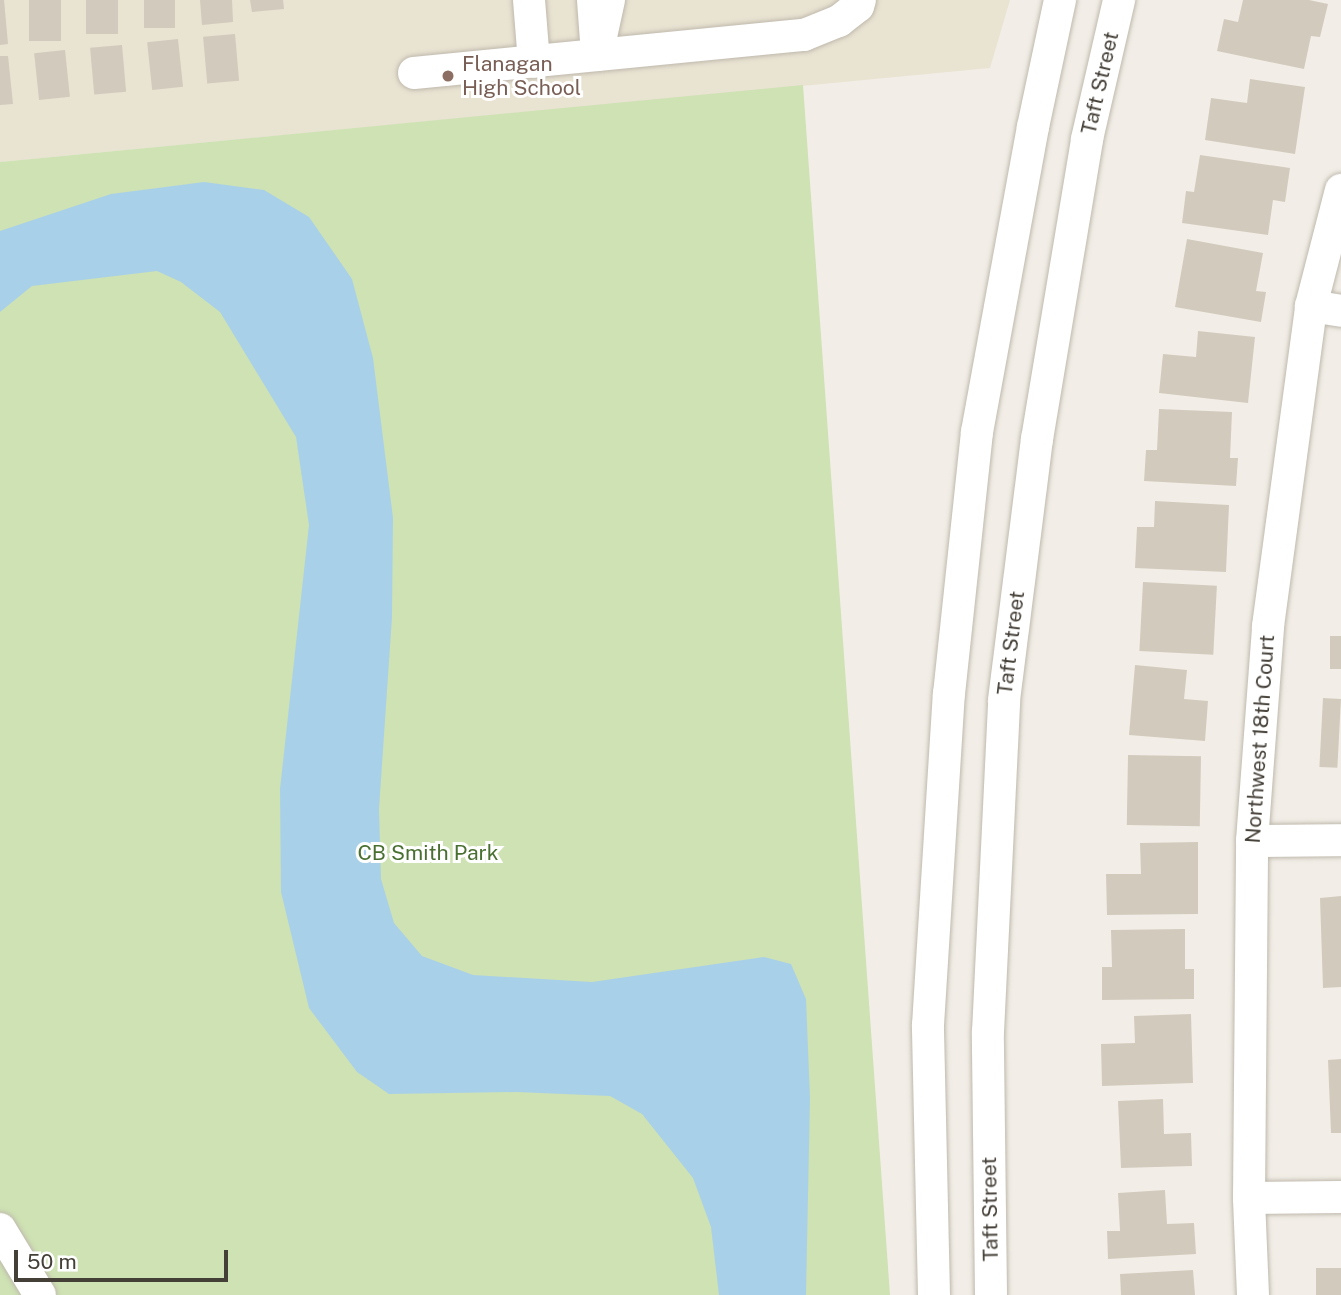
<!DOCTYPE html>
<style>
body{margin:0}
#map{position:relative;width:1341px;height:1295px;overflow:hidden;background:#f2eee7;font-family:"Public Sans",sans-serif}
div>[style]{position:absolute}
.education>*{inset:0;background:#e9e3d2}
.green>*{inset:0;background:#cee2b3}
.water>*{inset:0;background:#a9d0e9}
.building>*{inset:0;background:#d2cabd;transform-origin:0 0}
.roads{filter:drop-shadow(0 0 2px #bfb9ad) drop-shadow(0 0 2px #bfb9ad)}
.minor>*{height:32px;margin:-16px;padding:0 16px;transform-origin:16px;border-radius:16px;background:#fff}
.dots>*{width:19px;height:19px;translate:-50% -50%;box-sizing:border-box;border:4px solid #fff;border-radius:50%}
span{translate:-50% -50%;white-space:nowrap;text-align:center;line-height:1.15;-webkit-text-stroke:6px #fff;paint-order:stroke}
.education-label{font-size:21px;color:#785e54}
.left{translate:0 -50%;text-align:left}
.street-label{font-size:21px;color:#443f37}
.park-label{font-size:21px;color:#497030}
.scale{position:absolute;left:14px;top:1250px;width:214px;height:32px;box-sizing:border-box;border:4px solid #443f37;border-top:0;padding-left:9px;font-size:21px;line-height:24px;white-space:nowrap;color:#443f37;-webkit-text-stroke:5px #fff;paint-order:stroke}
</style>
<div id="map">
<div class="education">
<i style="clip-path:polygon(0 0,1010px 0,990px 68px,0 162px)"></i>
</div>
<div class="green">
<i style="clip-path:polygon(803px 85px,890px 1295px,0 1295px,0 162px)"></i>
</div>
<div class="water">
<i style="clip-path:polygon(204px 182px,264px 190px,309px 217px,352px 279px,373px 358px,393px 518px,392px 617px,379px 809px,381px 879px,394px 923px,422px 956px,473px 975px,592px 982px,764px 957px,791px 964px,806px 999px,810px 1098px,806px 1295px,719px 1295px,711px 1227px,693px 1178px,642px 1114px,610px 1096px,517px 1092px,389px 1094px,357px 1072px,309px 1008px,281px 892px,280px 789px,309px 525px,296px 437px,220px 312px,181px 282px,157px 271px,32px 286px,0 312px,0 231px,111px 194px)"></i>
</div>
<div class="building">
<i style="clip-path:polygon(0 0,4px 0,8px 44px,0 45px)"></i>
<i style="left:29px;top:0;width:32px;height:41px"></i>
<i style="left:86px;top:0;width:32px;height:34px"></i>
<i style="left:144px;top:0;width:31px;height:28px"></i>
<i style="clip-path:polygon(200px 0,232px 0,233px 22px,202px 25px)"></i>
<i style="clip-path:polygon(250px 0,283px 0,284px 9px,252px 12px)"></i>
<i style="clip-path:polygon(1243px 0,1309px 0,1328px 4px,1320px 37px,1311px 36px,1304px 69px,1217px 51px,1224px 19px,1238px 22px)"></i>
<i style="left:235px;top:34px;width:47px;height:32px;rotate:85deg"></i>
<i style="left:178px;top:39px;width:48px;height:31px;rotate:84deg"></i>
<i style="left:122px;top:45px;width:47px;height:32px;rotate:85deg"></i>
<i style="left:65px;top:50px;width:47px;height:31px;rotate:84deg"></i>
<i style="clip-path:polygon(0 56px,8px 56px,13px 104px,0 105px)"></i>
<i style="clip-path:polygon(1250px 79px,1305px 87px,1295px 154px,1205px 140px,1211px 98px,1247px 103px)"></i>
<i style="clip-path:polygon(1200px 155px,1290px 168px,1285px 202px,1273px 200px,1268px 235px,1182px 223px,1186px 191px,1194px 192px)"></i>
<i style="clip-path:polygon(1187px 239px,1263px 253px,1256px 291px,1266px 292px,1261px 322px,1175px 307px)"></i>
<i style="clip-path:polygon(1198px 331px,1255px 337px,1248px 403px,1159px 393px,1163px 354px,1196px 357px)"></i>
<i style="clip-path:polygon(1159px 409px,1232px 412px,1230px 458px,1238px 458px,1236px 486px,1144px 481px,1146px 450px,1157px 450px)"></i>
<i style="clip-path:polygon(1155px 501px,1229px 505px,1226px 572px,1135px 568px,1137px 527px,1154px 527px)"></i>
<i style="left:1143px;top:582px;width:74px;height:69px;rotate:3deg"></i>
<i style="left:1330px;top:636px;width:11px;height:33px"></i>
<i style="clip-path:polygon(1135px 665px,1187px 670px,1184px 699px,1208px 701px,1205px 741px,1129px 735px)"></i>
<i style="left:1323px;top:698px;width:18px;height:69px;rotate:3deg"></i>
<i style="left:1128px;top:755px;width:73px;height:70px;rotate:1deg"></i>
<i style="clip-path:polygon(1198px 842px,1198px 914px,1107px 915px,1106px 874px,1141px 874px,1140px 843px)"></i>
<i style="clip-path:polygon(1341px 896px,1341px 987px,1323px 988px,1320px 898px)"></i>
<i style="clip-path:polygon(1185px 929px,1185px 969px,1194px 969px,1194px 999px,1102px 1000px,1102px 967px,1112px 967px,1111px 930px)"></i>
<i style="clip-path:polygon(1191px 1014px,1193px 1083px,1102px 1086px,1101px 1044px,1135px 1043px,1134px 1016px)"></i>
<i style="clip-path:polygon(1341px 1059px,1341px 1133px,1331px 1133px,1328px 1060px)"></i>
<i style="clip-path:polygon(1163px 1099px,1164px 1134px,1191px 1133px,1192px 1166px,1121px 1168px,1118px 1101px)"></i>
<i style="clip-path:polygon(1165px 1190px,1167px 1224px,1194px 1223px,1196px 1254px,1108px 1259px,1107px 1231px,1120px 1231px,1118px 1193px)"></i>
<i style="left:1341px;top:1268px;width:27px;height:25px;rotate:90deg"></i>
<i style="clip-path:polygon(1193px 1270px,1195px 1295px,1121px 1295px,1120px 1274px)"></i>
</div>
<div class="roads">
<div class="minor">
<i style="left:529px;top:0;width:62px;rotate:85.4deg"></i>
<i style="left:593px;top:0;width:55px;rotate:85.8deg"></i>
<i style="left:597px;top:55px;width:56px;rotate:-77.7deg"></i>
<i style="left:414px;top:73px;width:392px;rotate:-5.6deg"></i>
<i style="left:804px;top:35px;width:38px;rotate:-22deg"></i>
<i style="left:839px;top:21px;width:24px;rotate:-38deg"></i>
<i style="left:858px;top:6px;width:6px;rotate:-72deg"></i>
<i style="left:1311px;top:306px;width:30px;rotate:9deg"></i>
<i style="left:1252px;top:841px;width:89px;rotate:-0.6deg"></i>
<i style="left:1249px;top:1198px;width:92px;rotate:-0.6deg"></i>
<i style="left:0;top:1229px;width:77px;rotate:58.8deg"></i>
<i style="left:934px;top:1295px;width:270px;rotate:-91.3deg"></i>
<i style="left:928px;top:1025px;width:332px;rotate:-86.4deg"></i>
<i style="left:949px;top:694px;width:263px;rotate:-83.9deg"></i>
<i style="left:977px;top:432px;width:310px;rotate:-79.6deg"></i>
<i style="left:1033px;top:127px;width:130px;rotate:-78deg"></i>
<i style="left:991px;top:1295px;width:263px;rotate:-90.7deg"></i>
<i style="left:988px;top:1032px;width:332px;rotate:-87.2deg"></i>
<i style="left:1004px;top:700px;width:263px;rotate:-82.8deg"></i>
<i style="left:1037px;top:439px;width:304px;rotate:-80.5deg"></i>
<i style="left:1087px;top:139px;width:143px;rotate:-77deg"></i>
<i style="left:1253px;top:1295px;width:97px;rotate:-92.4deg"></i>
<i style="left:1249px;top:1198px;width:357px;rotate:-89.5deg"></i>
<i style="left:1252px;top:841px;width:216px;rotate:-85.7deg"></i>
<i style="left:1268px;top:626px;width:323px;rotate:-82.3deg"></i>
<i style="left:1311px;top:306px;width:120px;rotate:-75.5deg"></i>
</div>
</div>
<div class="dots">
<i style="left:448px;top:76px;background:#8d6e63"></i>
</div>
<div class="education-label">
<span class="left" style="left:462px;top:76px">Flanagan<br>High School</span>
</div>
<div class="street-label">
<span style="left:1100px;top:83px;rotate:-77deg">Taft Street</span>
<span style="left:1011px;top:643px;rotate:-83deg">Taft Street</span>
<span style="left:1260px;top:739px;rotate:-86deg">Northwest 18th Court</span>
<span style="left:990px;top:1209px;rotate:-91deg">Taft Street</span>
</div>
<div class="park-label">
<span style="left:428px;top:853px">CB Smith Park</span>
</div>
<div class="scale">50 m</div>
</div>
